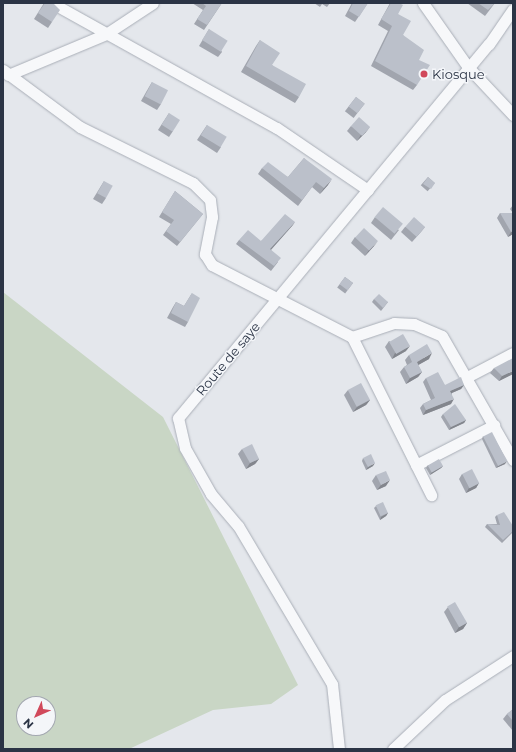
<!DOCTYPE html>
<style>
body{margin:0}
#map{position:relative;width:516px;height:752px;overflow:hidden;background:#e4e7ec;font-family:Montserrat,sans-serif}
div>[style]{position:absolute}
.green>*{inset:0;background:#c9d6c5}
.roads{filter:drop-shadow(0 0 1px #a9aeb7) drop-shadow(0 0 1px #a9aeb7)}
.street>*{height:11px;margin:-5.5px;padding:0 5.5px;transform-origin:5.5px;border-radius:5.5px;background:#f7f8fa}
.wall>*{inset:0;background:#a1a5ae;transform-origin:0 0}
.shaded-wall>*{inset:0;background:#83868d}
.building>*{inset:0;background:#bbc0ca;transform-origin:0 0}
.dots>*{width:11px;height:11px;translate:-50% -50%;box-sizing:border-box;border:2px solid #f4f6f9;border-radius:50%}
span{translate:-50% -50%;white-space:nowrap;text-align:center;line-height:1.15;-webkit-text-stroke:3px #f4f6f9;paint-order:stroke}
.poi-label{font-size:13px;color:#2b3445}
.left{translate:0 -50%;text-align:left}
.street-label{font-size:13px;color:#2b3445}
.frame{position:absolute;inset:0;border:4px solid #2b3445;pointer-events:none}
.north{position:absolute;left:16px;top:696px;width:40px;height:40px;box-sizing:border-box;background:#f4f6f9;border:1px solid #a4a8b1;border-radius:50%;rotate:225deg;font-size:11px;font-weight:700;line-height:16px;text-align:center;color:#2b3445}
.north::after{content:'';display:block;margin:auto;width:14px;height:18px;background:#d1495b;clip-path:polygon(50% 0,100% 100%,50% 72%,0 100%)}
</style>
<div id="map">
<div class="green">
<i style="clip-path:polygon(evenodd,3px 292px,163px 417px,298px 685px,271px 704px,213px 710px,129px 749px,3px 749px,3px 292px,24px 704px,48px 704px,48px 728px,24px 728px,24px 704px)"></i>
</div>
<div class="roads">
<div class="street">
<i style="left:52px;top:3px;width:257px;rotate:29.1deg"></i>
<i style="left:277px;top:128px;width:110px;rotate:34.3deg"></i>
<i style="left:423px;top:3px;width:78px;rotate:54.9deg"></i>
<i style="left:468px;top:67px;width:66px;rotate:46.8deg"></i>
<i style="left:3px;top:70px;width:96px;rotate:36.5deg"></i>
<i style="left:80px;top:127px;width:126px;rotate:26.4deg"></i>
<i style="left:193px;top:183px;width:24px;rotate:45deg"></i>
<i style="left:210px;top:200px;width:17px;rotate:83deg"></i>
<i style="left:212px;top:217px;width:38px;rotate:101deg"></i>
<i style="left:205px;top:254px;width:13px;rotate:58deg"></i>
<i style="left:212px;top:265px;width:157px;rotate:27.2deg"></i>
<i style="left:352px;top:337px;width:177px;rotate:63.4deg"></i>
<i style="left:8px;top:75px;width:106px;rotate:-22.7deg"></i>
<i style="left:106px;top:34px;width:56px;rotate:-33.4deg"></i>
<i style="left:352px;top:337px;width:44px;rotate:-18.4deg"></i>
<i style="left:394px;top:323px;width:20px;rotate:3deg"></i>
<i style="left:414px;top:324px;width:30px;rotate:23deg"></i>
<i style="left:442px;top:336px;width:143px;rotate:60.2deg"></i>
<i style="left:467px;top:377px;width:52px;rotate:-27.6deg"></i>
<i style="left:416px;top:465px;width:88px;rotate:-27.1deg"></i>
<i style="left:339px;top:749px;width:65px;rotate:-96.1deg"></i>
<i style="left:332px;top:684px;width:184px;rotate:-120.7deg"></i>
<i style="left:238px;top:526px;width:42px;rotate:-130.2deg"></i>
<i style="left:211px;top:494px;width:53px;rotate:-119.5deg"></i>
<i style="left:185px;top:448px;width:31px;rotate:-103deg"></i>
<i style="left:178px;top:418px;width:486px;rotate:-50.3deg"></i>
<i style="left:489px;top:44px;width:42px;rotate:-55.6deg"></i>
<i style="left:393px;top:749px;width:71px;rotate:-43.3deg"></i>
<i style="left:445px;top:700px;width:81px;rotate:-32.9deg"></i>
</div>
</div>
<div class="wall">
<i style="clip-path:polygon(44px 3px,53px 3px,52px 22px,48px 28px,34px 19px)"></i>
<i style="clip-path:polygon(192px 3px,222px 3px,204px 30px,194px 24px,203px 10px)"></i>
<i style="clip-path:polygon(314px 3px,330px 3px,327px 7px,322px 4px,320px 7px)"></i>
<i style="clip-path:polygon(352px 3px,368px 3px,355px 22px,345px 16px)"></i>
<i style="clip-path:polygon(390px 3px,399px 3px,398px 14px,403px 35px,419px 60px,417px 85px,413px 90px,371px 66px,388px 31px,378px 25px)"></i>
<i style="clip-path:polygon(467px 3px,495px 3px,485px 16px)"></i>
<i style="clip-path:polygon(209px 29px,222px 52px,218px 57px,199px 46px)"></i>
<i style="clip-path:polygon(260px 40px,272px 65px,299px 97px,295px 103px,241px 72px,256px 46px)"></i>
<i style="clip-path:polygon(152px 82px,161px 104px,157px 110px,141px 101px,149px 87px)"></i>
<i style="left:356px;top:97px;width:11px;height:18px;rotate:38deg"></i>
<i style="clip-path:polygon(169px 113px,173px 131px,169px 137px,158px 130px)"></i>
<i style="clip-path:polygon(207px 125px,221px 147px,217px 153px,197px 140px)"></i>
<i style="clip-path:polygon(351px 126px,366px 132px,357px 141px,347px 131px)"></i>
<i style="clip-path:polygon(304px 158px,328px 185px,320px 194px,312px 187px,298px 206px,258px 174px,262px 168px,288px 177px)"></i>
<i style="left:428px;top:177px;width:9px;height:11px;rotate:41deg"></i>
<i style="clip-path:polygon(104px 181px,106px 198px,102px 204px,93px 199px)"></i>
<i style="clip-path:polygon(175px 191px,203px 214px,177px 246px,163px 235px,171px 224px,159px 217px)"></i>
<i style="clip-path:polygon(513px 205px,513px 234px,508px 237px,497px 218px,500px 213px,513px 213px,510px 209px)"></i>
<i style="clip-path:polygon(375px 217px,399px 230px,391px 240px,371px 223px)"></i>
<i style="clip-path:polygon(295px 222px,292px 226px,271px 250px,278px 262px,271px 271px,236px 244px,239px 240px,261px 241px)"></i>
<i style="clip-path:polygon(405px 227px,425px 227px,421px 232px,412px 242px,401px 232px)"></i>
<i style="clip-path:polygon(355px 237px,374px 246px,365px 256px,351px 243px)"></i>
<i style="left:345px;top:277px;width:10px;height:13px;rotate:37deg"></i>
<i style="clip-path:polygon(192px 293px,188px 322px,185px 327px,167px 318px,173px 307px,176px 302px,184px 306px)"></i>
<i style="clip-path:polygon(374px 299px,388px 302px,381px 311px,372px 302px)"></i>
<i style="clip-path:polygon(389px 341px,406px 351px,392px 359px,385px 347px)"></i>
<i style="clip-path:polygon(409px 355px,429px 359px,418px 365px,422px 372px,418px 377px,406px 384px,400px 372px,404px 367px,407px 365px,405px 360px)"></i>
<i style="clip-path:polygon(494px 368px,513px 374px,499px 381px,490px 373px)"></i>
<i style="clip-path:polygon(426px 378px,445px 385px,464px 385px,461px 389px,452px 393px,451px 404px,423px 415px,420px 408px,423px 404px,431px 400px,423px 382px)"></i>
<i style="clip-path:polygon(348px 390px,370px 400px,366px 405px,353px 412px,344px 395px)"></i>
<i style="clip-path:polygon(443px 414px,466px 420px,464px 423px,449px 430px,441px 417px)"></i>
<i style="clip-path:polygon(483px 436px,505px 464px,496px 468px,482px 439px)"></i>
<i style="clip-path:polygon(242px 449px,259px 459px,255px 464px,246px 469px,238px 454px)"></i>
<i style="clip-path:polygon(363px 458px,373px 466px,366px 470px,362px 461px)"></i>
<i style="clip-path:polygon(428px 465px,443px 466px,441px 468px,430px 475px,426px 468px)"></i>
<i style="clip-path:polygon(462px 474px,479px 483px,476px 488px,466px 493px,459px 479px)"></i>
<i style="clip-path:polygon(376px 475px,386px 486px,377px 490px,372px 481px)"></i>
<i style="clip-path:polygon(376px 506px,388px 513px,386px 516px,380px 520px,374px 508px)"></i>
<i style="clip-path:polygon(497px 515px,513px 532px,502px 543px,485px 527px,487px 524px,497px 524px,495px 517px)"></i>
<i style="clip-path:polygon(448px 607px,467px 623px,463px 629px,455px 633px,444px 612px)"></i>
<i style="clip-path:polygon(513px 709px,513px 731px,503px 719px,507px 714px)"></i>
</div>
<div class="shaded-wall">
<i style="clip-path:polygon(370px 127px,366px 132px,357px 141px,361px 135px)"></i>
<i style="clip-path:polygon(332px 179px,328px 185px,320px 194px,324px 188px)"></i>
<i style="clip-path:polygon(295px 222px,292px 226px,267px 254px,270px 249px)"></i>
<i style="clip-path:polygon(513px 231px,513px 234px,508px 237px,511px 232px)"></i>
<i style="clip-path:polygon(378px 241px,374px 246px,365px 256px,369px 250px)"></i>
<i style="clip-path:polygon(410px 346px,406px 351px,392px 359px,395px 353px)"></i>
<i style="clip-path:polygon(432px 353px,429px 359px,413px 368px,417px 362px)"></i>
<i style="clip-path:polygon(513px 371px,513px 374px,499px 381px,502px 376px)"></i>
<i style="clip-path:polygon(422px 372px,418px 377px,406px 384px,410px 378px)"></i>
<i style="clip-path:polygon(464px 385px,461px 389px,447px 395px,450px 391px)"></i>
<i style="clip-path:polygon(454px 399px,451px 404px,423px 415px,426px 410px)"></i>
<i style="clip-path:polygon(370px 400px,366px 405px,353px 412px,357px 407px)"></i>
<i style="clip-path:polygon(466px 420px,464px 423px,449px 430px,451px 427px)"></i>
<i style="clip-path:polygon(259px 459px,255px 464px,246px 469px,250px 463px)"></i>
<i style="clip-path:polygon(507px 461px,505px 464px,496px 468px,498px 466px)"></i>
<i style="clip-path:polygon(375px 463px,373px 466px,366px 470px,368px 467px)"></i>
<i style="clip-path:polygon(443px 466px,441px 468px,430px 475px,432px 472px)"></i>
<i style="clip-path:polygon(390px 480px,386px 486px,377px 490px,381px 485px)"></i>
<i style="clip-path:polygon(479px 483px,476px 488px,466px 493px,469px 488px)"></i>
<i style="clip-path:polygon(388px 513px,386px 516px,380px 520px,381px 517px)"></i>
<i style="clip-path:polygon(467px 623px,463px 629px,455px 633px,459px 627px)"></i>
</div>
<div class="building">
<i style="clip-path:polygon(45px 3px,53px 3px,60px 10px,52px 22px,38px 13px)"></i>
<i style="clip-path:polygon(202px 3px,222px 3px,207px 25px,197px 19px,206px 6px)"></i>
<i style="clip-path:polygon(353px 3px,368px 3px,359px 17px,349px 11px)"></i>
<i style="clip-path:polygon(391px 3px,399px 3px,403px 5px,398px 14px,411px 21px,403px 35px,424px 50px,419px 60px,430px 65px,417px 85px,375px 61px,392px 26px,381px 19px)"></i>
<i style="clip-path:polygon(478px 3px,495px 3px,488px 10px)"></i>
<i style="left:209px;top:29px;width:22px;height:13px;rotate:32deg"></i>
<i style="clip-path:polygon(260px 40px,280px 53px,272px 65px,306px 84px,299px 97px,246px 66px)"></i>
<i style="left:152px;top:82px;width:18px;height:16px;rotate:27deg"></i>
<i style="left:356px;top:97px;width:11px;height:12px;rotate:38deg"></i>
<i style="left:169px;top:113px;width:13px;height:14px;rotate:32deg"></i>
<i style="left:359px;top:117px;width:15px;height:12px;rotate:42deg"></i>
<i style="left:207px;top:125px;width:23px;height:12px;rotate:31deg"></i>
<i style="clip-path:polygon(304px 158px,332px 179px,324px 188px,316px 182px,302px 200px,262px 168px,268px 162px,288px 177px)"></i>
<i style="clip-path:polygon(428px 177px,435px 183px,431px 189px,423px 184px)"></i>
<i style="left:104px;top:181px;width:10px;height:14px;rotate:29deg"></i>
<i style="clip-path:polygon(175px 191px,203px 214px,180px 242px,166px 231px,174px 220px,162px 212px)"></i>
<i style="left:383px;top:207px;width:26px;height:13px;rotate:40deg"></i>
<i style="clip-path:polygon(500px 213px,513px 213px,513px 231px,511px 232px)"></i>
<i style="clip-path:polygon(285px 214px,295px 222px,270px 249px,281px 258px,274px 266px,239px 240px,248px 230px,261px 241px)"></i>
<i style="left:414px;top:217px;width:15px;height:13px;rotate:42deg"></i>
<i style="left:364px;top:228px;width:19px;height:13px;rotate:43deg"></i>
<i style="left:345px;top:277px;width:10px;height:9px;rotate:37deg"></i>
<i style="clip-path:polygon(192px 293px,200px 298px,188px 322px,171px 313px,176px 302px,184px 306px)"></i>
<i style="clip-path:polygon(379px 294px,388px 302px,383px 308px,374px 299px)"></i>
<i style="left:403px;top:334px;width:14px;height:16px;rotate:60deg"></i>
<i style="clip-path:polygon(427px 344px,432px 353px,417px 362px,422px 372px,410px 378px,404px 367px,412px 362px,409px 355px)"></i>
<i style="clip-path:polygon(513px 358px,513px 371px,502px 376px,494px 368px)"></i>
<i style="clip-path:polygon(438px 372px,445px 385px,461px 377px,464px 385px,450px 391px,454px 399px,426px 410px,423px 404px,435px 398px,426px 378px)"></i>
<i style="left:361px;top:383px;width:19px;height:15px;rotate:62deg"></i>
<i style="clip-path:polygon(455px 404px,466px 420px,451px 427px,443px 414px)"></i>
<i style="left:492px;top:432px;width:33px;height:10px;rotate:63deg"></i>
<i style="clip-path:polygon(252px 444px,259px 459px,250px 463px,242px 449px)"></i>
<i style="clip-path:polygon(371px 454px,375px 463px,368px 467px,363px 458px)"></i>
<i style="left:439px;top:459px;width:8px;height:13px;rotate:60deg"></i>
<i style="left:472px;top:469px;width:16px;height:11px;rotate:63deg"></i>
<i style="clip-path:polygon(386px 471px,390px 480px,381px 485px,376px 475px)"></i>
<i style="left:383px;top:502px;width:12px;height:8px;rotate:66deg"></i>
<i style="clip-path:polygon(504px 512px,513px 526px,513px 531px,503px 540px,487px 524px,500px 525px,497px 515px)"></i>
<i style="left:455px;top:602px;width:24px;height:9px;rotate:60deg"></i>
<i style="clip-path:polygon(513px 709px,513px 721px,507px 714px)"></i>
</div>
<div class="dots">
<i style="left:424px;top:74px;background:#d1495b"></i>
</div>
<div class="poi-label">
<span class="left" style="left:432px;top:74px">Kiosque</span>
</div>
<div class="street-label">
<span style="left:228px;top:359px;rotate:-50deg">Route de saye</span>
</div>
<div class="frame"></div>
<div class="north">N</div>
</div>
